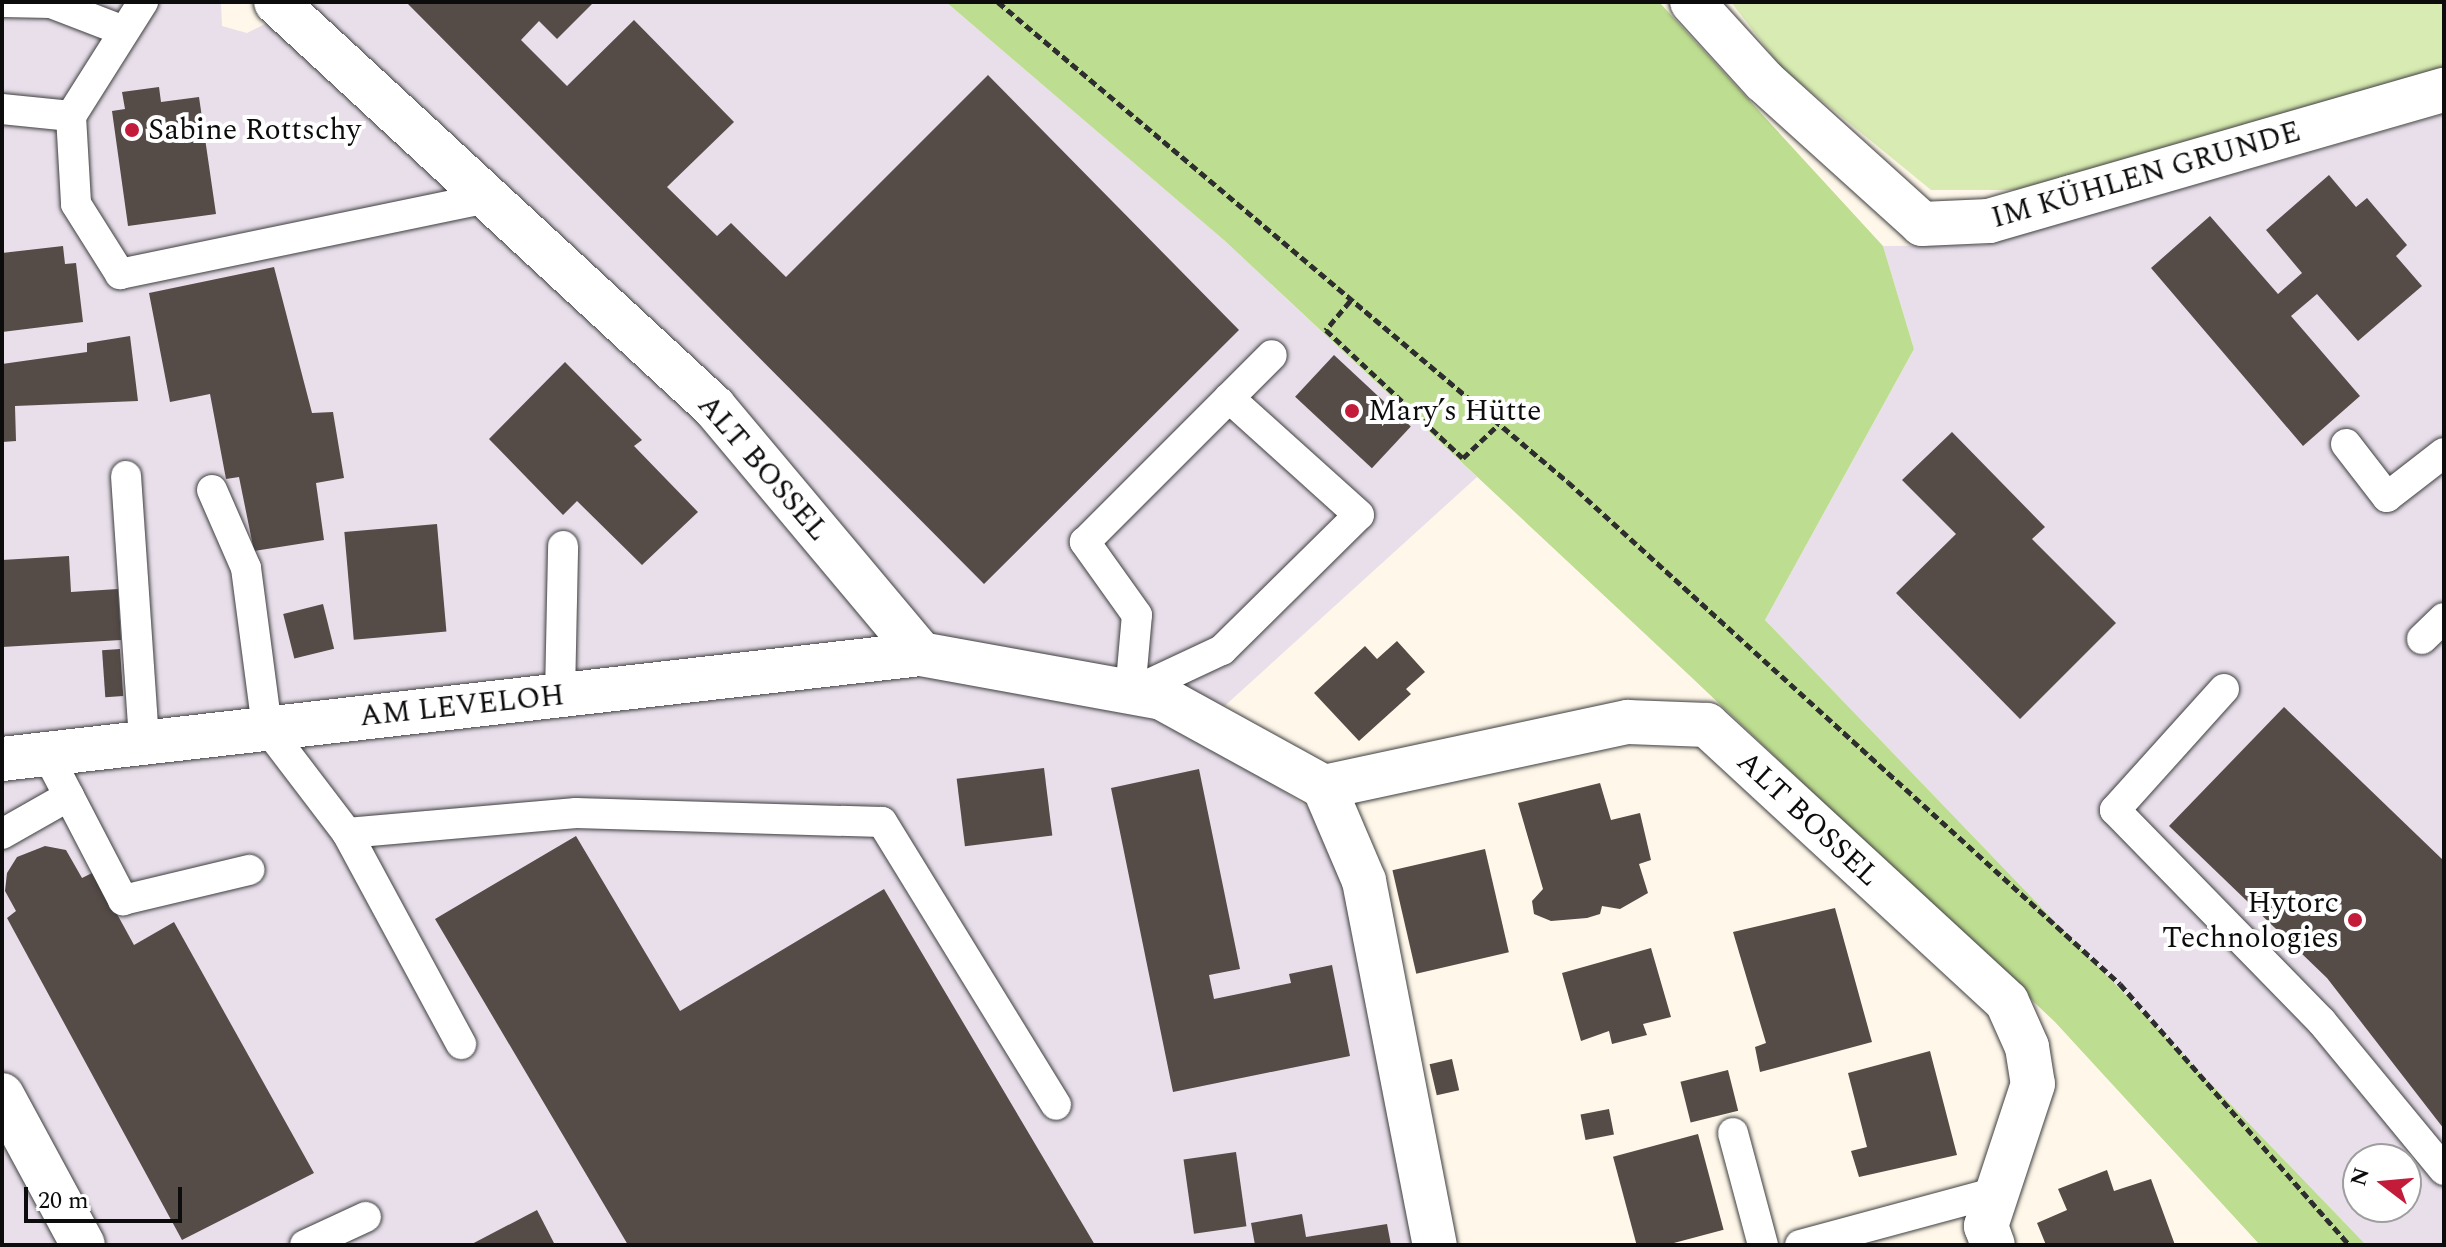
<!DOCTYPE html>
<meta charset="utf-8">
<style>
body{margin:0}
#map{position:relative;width:2446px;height:1247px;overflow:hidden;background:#fff8ea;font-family:Spectral,serif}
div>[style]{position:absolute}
.industrial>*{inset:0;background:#e8dfeb}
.green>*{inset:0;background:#d8ebb2}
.forest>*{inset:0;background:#bddd90}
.building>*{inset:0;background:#554b47;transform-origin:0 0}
.path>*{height:5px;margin-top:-2.5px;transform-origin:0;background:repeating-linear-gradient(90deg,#2e2e2e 0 8px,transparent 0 12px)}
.roads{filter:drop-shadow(0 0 2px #3f3f3f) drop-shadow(0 0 2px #3f3f3f)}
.lane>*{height:30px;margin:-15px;padding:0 15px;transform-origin:15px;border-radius:15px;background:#fff}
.street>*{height:44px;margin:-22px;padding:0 22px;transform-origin:22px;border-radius:22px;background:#fff}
.dots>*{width:22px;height:22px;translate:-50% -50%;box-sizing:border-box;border:4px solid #fff;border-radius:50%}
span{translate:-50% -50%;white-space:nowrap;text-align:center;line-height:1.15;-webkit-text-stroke:8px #fff;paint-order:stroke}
.poi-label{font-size:30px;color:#0c0c0c}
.left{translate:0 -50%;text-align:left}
.right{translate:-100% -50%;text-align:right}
.street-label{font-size:30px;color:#0c0c0c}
.frame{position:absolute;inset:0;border:4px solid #0c0c0c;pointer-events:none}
.north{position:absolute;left:2342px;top:1143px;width:80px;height:80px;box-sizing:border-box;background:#fff;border:2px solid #9e9e9e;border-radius:50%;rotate:286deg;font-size:22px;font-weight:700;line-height:32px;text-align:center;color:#0c0c0c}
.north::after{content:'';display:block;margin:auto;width:28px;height:36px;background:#c31c3b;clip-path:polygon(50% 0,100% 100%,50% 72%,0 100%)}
.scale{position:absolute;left:24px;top:1187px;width:158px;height:36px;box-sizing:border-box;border:4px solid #0c0c0c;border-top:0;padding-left:10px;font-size:24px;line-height:28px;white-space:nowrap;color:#0c0c0c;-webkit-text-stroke:6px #fff;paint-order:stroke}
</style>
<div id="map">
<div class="industrial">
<i style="clip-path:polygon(2px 2px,221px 2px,222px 26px,247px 33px,309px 2px,946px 2px,1225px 241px,1477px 477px,1196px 732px,1310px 809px,1341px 863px,1422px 1245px,2px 1245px)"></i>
<i style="clip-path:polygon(evenodd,2444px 114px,2444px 1245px,2366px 1245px,1765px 620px,1914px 349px,1883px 246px,1984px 245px,2444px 114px,2358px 1159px,2406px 1159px,2406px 1207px,2358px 1207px,2358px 1159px)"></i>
</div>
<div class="green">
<i style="clip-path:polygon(1731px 2px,2444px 2px,2444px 67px,2017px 190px,1931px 190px,1782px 68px)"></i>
</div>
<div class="forest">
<i style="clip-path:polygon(946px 2px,1659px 2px,1883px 246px,1914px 349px,1765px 620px,2366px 1245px,2260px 1245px,2055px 1022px,1689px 675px,1225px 241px)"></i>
</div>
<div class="building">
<i style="clip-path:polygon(406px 2px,594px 2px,557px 39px,539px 21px,521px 40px,567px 86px,634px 20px,734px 122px,667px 187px,717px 236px,731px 223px,786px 277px,988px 75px,1239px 330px,984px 584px)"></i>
<i style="clip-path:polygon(159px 87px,161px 102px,199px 97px,216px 214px,128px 226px,112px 111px,125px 109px,122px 92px)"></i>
<i style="clip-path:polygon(2329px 175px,2356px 207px,2367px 198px,2407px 245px,2396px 256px,2422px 286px,2358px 341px,2317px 294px,2291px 316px,2360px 396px,2303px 446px,2151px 268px,2210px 216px,2278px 294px,2302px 273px,2266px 230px)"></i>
<i style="clip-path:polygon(63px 246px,65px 264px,76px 263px,83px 322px,2px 332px,2px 253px)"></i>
<i style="clip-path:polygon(274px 267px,312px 413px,333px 412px,344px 478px,316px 483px,324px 540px,254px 551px,239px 477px,226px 479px,210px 394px,170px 402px,149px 293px)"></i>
<i style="clip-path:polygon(130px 336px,138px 401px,15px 406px,16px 441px,2px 442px,2px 364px,87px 352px,87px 343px)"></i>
<i style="left:1334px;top:355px;width:105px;height:57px;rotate:43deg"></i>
<i style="clip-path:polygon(565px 362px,642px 440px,634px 446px,698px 512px,642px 565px,577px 501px,563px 515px,489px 439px)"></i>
<i style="clip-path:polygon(1952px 432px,2045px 527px,2032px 539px,2116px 623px,2020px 719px,1896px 593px,1956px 534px,1902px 480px)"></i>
<i style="left:437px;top:524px;width:108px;height:93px;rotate:85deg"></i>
<i style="clip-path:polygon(69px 556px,71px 592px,118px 589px,121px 640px,2px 647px,2px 560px)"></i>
<i style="left:323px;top:604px;width:46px;height:41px;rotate:76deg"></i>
<i style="clip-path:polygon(1397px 641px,1425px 672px,1406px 689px,1411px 694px,1359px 741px,1314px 693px,1365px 646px,1377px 659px)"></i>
<i style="left:120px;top:649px;width:47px;height:18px;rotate:86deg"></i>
<i style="clip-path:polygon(2284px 707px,2444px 861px,2444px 1129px,2327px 978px,2169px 826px)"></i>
<i style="left:1044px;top:768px;width:68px;height:88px;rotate:83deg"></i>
<i style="clip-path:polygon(1199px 769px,1240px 969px,1209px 975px,1214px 999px,1291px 983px,1289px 974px,1332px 965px,1350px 1056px,1173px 1092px,1111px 788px)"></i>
<i style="clip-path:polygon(1600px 783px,1611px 820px,1640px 813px,1651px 860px,1639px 864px,1648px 893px,1620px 909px,1602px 906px,1600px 914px,1587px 918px,1551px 921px,1534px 914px,1532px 901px,1543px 889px,1518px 803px)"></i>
<i style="clip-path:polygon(576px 836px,680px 1011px,884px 889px,1095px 1245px,628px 1245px,435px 919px)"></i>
<i style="clip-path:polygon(45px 846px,66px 850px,82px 878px,94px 872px,134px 945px,174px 922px,314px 1173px,182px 1240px,7px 918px,16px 911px,5px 891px,7px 873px,17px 857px)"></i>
<i style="left:1485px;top:849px;width:106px;height:95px;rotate:77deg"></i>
<i style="clip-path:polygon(1835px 908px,1872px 1042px,1760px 1072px,1755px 1047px,1766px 1043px,1733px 932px)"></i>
<i style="clip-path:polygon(1651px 948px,1671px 1017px,1643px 1024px,1647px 1035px,1612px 1044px,1609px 1031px,1581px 1041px,1562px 973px)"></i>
<i style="clip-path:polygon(1930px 1051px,1957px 1155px,1859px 1177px,1851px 1151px,1867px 1147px,1848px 1073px)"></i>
<i style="left:1452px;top:1059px;width:32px;height:23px;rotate:77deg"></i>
<i style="left:1728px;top:1070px;width:42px;height:49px;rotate:76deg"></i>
<i style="left:1609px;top:1109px;width:26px;height:29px;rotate:79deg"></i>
<i style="left:1698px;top:1134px;width:99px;height:88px;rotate:75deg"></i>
<i style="left:1236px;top:1152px;width:75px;height:53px;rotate:82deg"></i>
<i style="clip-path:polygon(2107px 1170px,2114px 1191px,2151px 1179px,2175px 1245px,2046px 1245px,2037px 1223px,2067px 1210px,2058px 1189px)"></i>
<i style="clip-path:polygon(537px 1210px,555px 1245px,470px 1245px)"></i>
<i style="clip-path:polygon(1302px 1214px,1306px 1237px,1387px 1224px,1391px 1245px,1255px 1245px,1251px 1223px)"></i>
</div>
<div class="path">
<i style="left:998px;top:2px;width:745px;rotate:40.1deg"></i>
<i style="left:1568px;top:482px;width:746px;rotate:42.28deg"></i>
<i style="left:2120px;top:984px;width:347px;rotate:48.7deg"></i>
<i style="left:1350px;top:301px;width:38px;rotate:130deg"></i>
<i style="left:1326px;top:330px;width:187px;rotate:43.1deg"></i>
<i style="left:1463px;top:458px;width:47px;rotate:-43.3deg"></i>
</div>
<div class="roads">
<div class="lane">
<i style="left:4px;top:2px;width:47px;rotate:1.2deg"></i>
<i style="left:51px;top:3px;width:78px;rotate:21deg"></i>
<i style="left:143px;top:2px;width:135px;rotate:122.3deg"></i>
<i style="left:71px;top:116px;width:88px;rotate:86.7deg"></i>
<i style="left:76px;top:204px;width:83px;rotate:57.8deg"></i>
<i style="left:120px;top:274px;width:376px;rotate:-11.7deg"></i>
<i style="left:2px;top:109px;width:69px;rotate:5.8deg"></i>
<i style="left:2346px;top:444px;width:67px;rotate:52.3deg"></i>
<i style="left:2387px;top:497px;width:72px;rotate:-37.7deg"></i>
<i style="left:126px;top:476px;width:268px;rotate:86.1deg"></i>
<i style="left:212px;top:490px;width:85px;rotate:66.4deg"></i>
<i style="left:246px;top:568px;width:161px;rotate:82.5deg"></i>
<i style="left:267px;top:728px;width:132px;rotate:52.7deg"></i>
<i style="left:347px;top:833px;width:230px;rotate:-5deg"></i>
<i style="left:576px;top:813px;width:306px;rotate:1.7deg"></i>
<i style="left:882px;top:822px;width:332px;rotate:58.4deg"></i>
<i style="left:2422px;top:639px;width:30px;rotate:-44deg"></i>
<i style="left:2224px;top:689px;width:163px;rotate:132deg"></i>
<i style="left:2115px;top:810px;width:296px;rotate:45.7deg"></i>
<i style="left:2322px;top:1022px;width:192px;rotate:50.5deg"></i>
<i style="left:1130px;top:693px;width:102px;rotate:-25.1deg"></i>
<i style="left:1222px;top:650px;width:192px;rotate:-44.6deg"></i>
<i style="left:1359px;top:515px;width:175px;rotate:-138deg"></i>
<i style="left:1130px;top:693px;width:78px;rotate:-84.9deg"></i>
<i style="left:1137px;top:615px;width:90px;rotate:-125.5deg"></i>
<i style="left:1085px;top:542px;width:264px;rotate:-45deg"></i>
<i style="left:560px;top:695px;width:149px;rotate:-88.8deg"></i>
<i style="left:47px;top:754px;width:165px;rotate:62.5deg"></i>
<i style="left:123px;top:900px;width:130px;rotate:-13.4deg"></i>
<i style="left:347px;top:833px;width:240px;rotate:61.6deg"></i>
<i style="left:2px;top:834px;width:77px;rotate:-29.6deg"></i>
<i style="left:1733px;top:1133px;width:116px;rotate:75deg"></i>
<i style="left:305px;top:1245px;width:67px;rotate:-24.7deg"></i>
<i style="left:1800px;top:1245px;width:203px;rotate:-15.1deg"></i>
</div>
<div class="street">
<i style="left:276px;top:2px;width:597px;rotate:42.76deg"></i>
<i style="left:714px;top:407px;width:322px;rotate:50deg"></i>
<i style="left:921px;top:654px;width:245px;rotate:10.3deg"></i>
<i style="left:1162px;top:698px;width:185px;rotate:28.8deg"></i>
<i style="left:1324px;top:787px;width:102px;rotate:66.9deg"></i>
<i style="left:1364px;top:881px;width:371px;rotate:79deg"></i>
<i style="left:1692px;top:2px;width:107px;rotate:47.7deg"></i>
<i style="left:1764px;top:81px;width:213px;rotate:42.1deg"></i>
<i style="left:1922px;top:224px;width:67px;rotate:-2.6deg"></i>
<i style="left:1989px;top:221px;width:473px;rotate:-16.1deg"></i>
<i style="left:2px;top:759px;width:925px;rotate:-6.52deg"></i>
<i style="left:1324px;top:787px;width:311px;rotate:-12.1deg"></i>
<i style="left:1628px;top:722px;width:79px;rotate:2.2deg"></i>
<i style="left:1707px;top:725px;width:408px;rotate:42.7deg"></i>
<i style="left:2007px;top:1002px;width:49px;rotate:66deg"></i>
<i style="left:2027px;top:1047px;width:37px;rotate:81deg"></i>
<i style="left:2033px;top:1084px;width:150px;rotate:108.3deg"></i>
<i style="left:1986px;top:1226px;width:20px;rotate:70deg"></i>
<i style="left:2px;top:1095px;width:170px;rotate:61.6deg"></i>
</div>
</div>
<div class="dots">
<i style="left:132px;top:130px;background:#c31c3b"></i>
<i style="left:1352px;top:411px;background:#c31c3b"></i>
<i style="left:2355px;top:920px;background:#c31c3b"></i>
</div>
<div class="poi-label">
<span class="left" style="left:148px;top:130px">Sabine Rottschy</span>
<span class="left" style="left:1368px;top:411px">Mary’s Hütte</span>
<span class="right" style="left:2339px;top:920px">Hytorc<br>Technologies</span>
</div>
<div class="street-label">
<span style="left:2146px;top:175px;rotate:-16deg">IM KÜHLEN GRUNDE</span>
<span style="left:763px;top:468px;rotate:49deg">ALT BOSSEL</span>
<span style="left:462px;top:706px;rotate:-6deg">AM LEVELOH</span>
<span style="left:1808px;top:819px;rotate:43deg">ALT BOSSEL</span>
</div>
<div class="frame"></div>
<div class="north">N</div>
<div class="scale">20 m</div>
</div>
